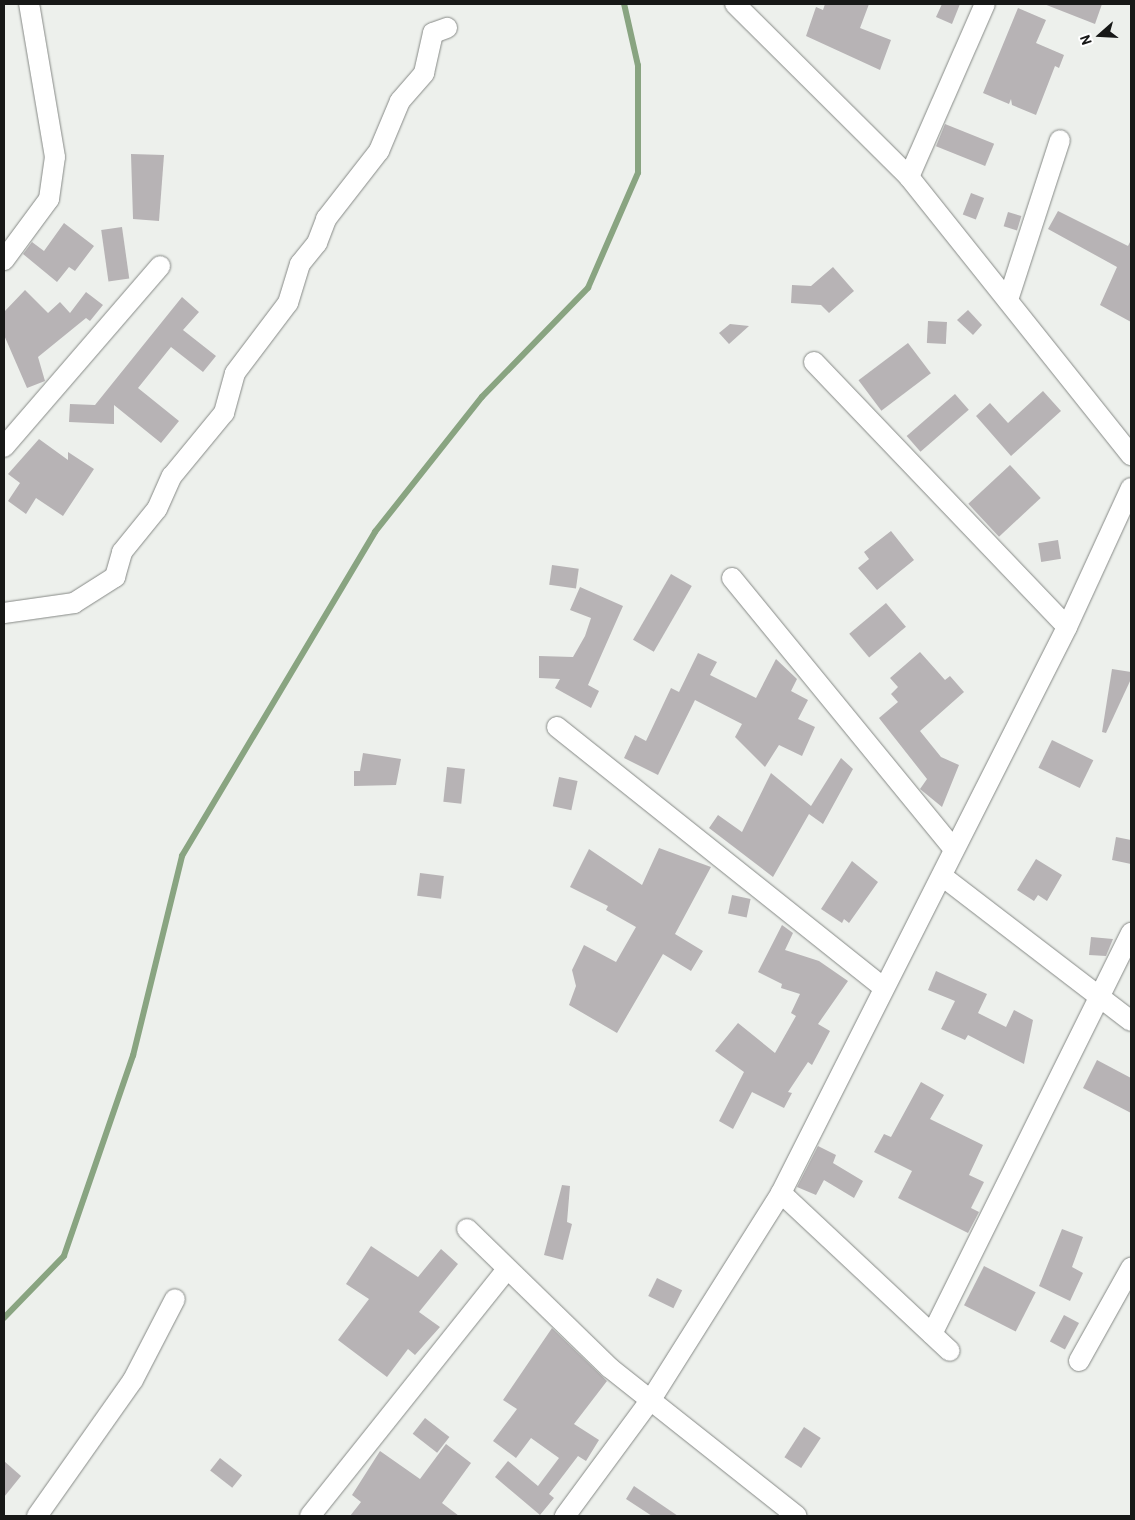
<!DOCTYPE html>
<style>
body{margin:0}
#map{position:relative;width:1135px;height:1520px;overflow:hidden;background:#edf0ec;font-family:Barlow,sans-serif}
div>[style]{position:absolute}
.stream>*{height:5.5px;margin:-2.75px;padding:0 2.75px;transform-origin:2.75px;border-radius:2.75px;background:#89a481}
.building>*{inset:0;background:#b7b3b5;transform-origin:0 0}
.roads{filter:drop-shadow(0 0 1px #868986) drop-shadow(0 0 1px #868986)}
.street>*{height:20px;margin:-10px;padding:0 10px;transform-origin:10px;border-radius:10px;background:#fff}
span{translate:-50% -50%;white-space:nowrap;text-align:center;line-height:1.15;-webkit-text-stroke:5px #fff;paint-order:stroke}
.frame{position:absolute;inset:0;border:5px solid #171817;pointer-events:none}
.north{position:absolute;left:1075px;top:10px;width:50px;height:50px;-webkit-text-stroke:4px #fff;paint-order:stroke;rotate:251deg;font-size:14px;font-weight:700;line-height:20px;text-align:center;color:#171817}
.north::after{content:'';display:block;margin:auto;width:18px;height:22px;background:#171817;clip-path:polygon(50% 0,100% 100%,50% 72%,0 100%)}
</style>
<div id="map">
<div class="stream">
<i style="left:4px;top:1318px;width:86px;rotate:-45.9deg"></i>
<i style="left:64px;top:1256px;width:212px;rotate:-71deg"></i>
<i style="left:133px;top:1056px;width:206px;rotate:-76.2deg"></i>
<i style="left:182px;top:856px;width:377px;rotate:-59.2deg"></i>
<i style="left:375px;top:532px;width:172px;rotate:-51.6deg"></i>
<i style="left:482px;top:397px;width:152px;rotate:-45.8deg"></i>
<i style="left:588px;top:288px;width:125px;rotate:-66.5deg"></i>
<i style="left:638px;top:173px;width:107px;rotate:-90deg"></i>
<i style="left:638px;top:66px;width:64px;rotate:-102.7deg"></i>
</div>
<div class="building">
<i style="clip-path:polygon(825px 4px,869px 4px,860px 28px,891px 40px,880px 70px,806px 36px,816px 7px,823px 10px)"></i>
<i style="clip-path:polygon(942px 4px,960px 4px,952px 24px,936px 17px)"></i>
<i style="clip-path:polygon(1044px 4px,1102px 4px,1095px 24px)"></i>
<i style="clip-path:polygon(1018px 8px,1046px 20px,1036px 43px,1064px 55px,1059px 68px,1055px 66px,1036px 115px,1012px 105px,1011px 99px,1009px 104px,983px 93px)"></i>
<i style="left:945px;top:124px;width:53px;height:24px;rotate:22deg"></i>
<i style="clip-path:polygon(131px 154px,164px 155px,159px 221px,133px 219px)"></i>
<i style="left:971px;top:193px;width:14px;height:23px;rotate:21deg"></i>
<i style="clip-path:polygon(1058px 211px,1128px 246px,1131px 240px,1131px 322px,1100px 305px,1117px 267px,1048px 229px)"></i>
<i style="left:1008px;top:212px;width:14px;height:15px;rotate:17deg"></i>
<i style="clip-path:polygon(64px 223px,94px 246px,75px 271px,69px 267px,57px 282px,23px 254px,32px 242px,44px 251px)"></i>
<i style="left:122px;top:227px;width:52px;height:21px;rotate:82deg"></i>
<i style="clip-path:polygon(833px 267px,854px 291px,829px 313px,821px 305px,791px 303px,792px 285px,811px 286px)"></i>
<i style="clip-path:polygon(25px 290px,48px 313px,60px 302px,70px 313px,86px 292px,103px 305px,90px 321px,86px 318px,38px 357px,45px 381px,27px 388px,4px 335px,4px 312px)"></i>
<i style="clip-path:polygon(182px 297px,199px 312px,183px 330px,216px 356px,203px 372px,171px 347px,138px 388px,179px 421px,161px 443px,114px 405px,114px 424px,69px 422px,70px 404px,95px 405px)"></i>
<i style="clip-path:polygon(968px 310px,982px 325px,973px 335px,957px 320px)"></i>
<i style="left:928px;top:321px;width:19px;height:22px;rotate:3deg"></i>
<i style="clip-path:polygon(730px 324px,749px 326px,729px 344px,719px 333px)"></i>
<i style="left:908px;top:343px;width:38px;height:62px;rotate:53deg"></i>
<i style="clip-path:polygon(1043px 391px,1061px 411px,1011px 456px,976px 416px,990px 403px,1008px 423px)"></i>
<i style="left:955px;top:394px;width:21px;height:64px;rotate:49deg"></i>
<i style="clip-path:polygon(39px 439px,68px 460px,68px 452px,94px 469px,63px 516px,36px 498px,26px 514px,8px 501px,20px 483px,8px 474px)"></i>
<i style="left:1010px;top:465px;width:45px;height:57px;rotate:47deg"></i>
<i style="clip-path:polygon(891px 531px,914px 560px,877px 590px,858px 568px,869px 559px,864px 552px)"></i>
<i style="left:1058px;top:540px;width:19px;height:20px;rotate:81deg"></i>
<i style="left:552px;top:565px;width:27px;height:20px;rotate:8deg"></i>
<i style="left:671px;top:574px;width:24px;height:76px;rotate:30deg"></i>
<i style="clip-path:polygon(580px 587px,623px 606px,588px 685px,599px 691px,591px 708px,555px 688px,560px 679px,539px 678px,539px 656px,573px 657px,585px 636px,591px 618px,570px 610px)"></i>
<i style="left:886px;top:603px;width:31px;height:48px;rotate:50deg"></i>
<i style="clip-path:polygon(920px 652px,945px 680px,950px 676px,964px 692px,920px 731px,941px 757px,959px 765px,942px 807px,920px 789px,927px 779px,879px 718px,898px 702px,891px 694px,898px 687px,890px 678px)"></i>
<i style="clip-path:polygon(698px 653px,717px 662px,710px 675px,756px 698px,776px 659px,797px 679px,791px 691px,808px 700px,798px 719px,815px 727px,802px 756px,779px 745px,765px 767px,735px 737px,742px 724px,695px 700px,658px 775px,624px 758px,635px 735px,646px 741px,671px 688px,679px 692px)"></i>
<i style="clip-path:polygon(1112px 669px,1131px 672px,1131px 679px,1106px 733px,1102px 732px)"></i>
<i style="left:1052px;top:740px;width:46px;height:31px;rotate:26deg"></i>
<i style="clip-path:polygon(363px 753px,401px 759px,396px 785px,354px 786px,354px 771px,360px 771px)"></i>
<i style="clip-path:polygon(841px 758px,853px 769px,823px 824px,809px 814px,773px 877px,709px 828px,718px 815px,742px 832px,771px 773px,811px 806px)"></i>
<i style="left:447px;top:767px;width:18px;height:35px;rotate:6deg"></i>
<i style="left:559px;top:777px;width:19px;height:30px;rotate:12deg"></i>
<i style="clip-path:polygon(1116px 837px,1131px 840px,1131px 864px,1112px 860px)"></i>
<i style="clip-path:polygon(659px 848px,711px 867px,675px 934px,703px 951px,691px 971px,663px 954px,617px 1033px,569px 1005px,576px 986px,572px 970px,584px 945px,616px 962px,636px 927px,606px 910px,608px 906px,570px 887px,589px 849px,642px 885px)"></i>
<i style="clip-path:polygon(1036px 859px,1062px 875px,1047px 901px,1038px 895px,1034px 901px,1017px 890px)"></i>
<i style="clip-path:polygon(852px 861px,878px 882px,849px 923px,844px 919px,842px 923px,821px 909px)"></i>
<i style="left:420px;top:873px;width:24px;height:23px;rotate:7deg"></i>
<i style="left:732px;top:895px;width:19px;height:19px;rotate:12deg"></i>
<i style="clip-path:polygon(782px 925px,793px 933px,785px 950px,819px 961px,848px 981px,818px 1024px,830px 1031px,812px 1065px,808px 1062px,788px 1092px,792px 1093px,784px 1108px,752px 1092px,733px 1129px,719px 1121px,744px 1072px,715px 1051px,738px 1023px,775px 1053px,796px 1016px,791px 1013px,800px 994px,781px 988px,782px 984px,758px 972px)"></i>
<i style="clip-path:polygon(1091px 937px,1113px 939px,1106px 956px,1089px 955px)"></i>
<i style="clip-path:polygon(936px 971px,987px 994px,978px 1013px,1006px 1027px,1014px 1010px,1033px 1020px,1024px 1064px,968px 1035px,965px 1040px,941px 1029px,955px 1001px,928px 990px)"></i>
<i style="clip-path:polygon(1097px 1060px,1131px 1078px,1131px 1113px,1083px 1088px)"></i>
<i style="clip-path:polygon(921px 1082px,944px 1095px,930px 1119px,983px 1145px,969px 1175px,984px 1182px,971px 1208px,979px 1212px,968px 1233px,898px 1198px,912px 1171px,874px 1152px,884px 1134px,891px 1137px)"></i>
<i style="clip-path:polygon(818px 1146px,836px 1155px,833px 1163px,863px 1181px,854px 1198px,824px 1180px,816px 1195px,797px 1187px)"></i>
<i style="clip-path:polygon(562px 1185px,570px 1186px,567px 1222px,572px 1224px,563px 1260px,544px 1255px)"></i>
<i style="clip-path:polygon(1062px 1229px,1083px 1237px,1072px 1267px,1083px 1273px,1070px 1301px,1039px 1286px)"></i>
<i style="clip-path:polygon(371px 1246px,418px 1277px,441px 1249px,458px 1264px,419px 1312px,440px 1327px,415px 1355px,408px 1349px,387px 1377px,338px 1340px,369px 1299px,346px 1284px)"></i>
<i style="left:984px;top:1266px;width:58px;height:44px;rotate:27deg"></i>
<i style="left:657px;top:1278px;width:28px;height:20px;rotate:26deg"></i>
<i style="left:1064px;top:1315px;width:17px;height:30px;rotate:28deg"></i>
<i style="clip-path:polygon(552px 1328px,607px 1381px,574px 1424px,599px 1440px,586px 1461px,578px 1456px,549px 1494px,554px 1498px,540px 1515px,495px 1477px,508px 1461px,538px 1486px,559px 1458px,531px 1438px,516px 1458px,493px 1441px,517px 1409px,503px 1400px)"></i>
<i style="left:425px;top:1418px;width:31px;height:20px;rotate:38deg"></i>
<i style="left:804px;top:1427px;width:20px;height:36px;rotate:33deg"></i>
<i style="clip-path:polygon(446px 1444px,471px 1463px,442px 1503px,459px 1516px,350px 1516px,361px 1502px,352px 1495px,380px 1451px,420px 1479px)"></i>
<i style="left:220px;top:1458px;width:28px;height:16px;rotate:38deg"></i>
<i style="clip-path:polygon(4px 1461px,21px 1476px,4px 1497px)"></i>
<i style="clip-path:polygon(634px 1486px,678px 1516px,652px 1516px,626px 1499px)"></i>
</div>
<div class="roads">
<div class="street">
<i style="left:735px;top:4px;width:245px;rotate:44.8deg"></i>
<i style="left:909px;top:177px;width:356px;rotate:51.4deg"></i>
<i style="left:909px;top:177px;width:189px;rotate:-66.3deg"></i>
<i style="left:4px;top:260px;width:76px;rotate:-53.6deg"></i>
<i style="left:49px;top:199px;width:42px;rotate:-81.9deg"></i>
<i style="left:55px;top:157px;width:155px;rotate:-99.6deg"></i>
<i style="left:1008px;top:300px;width:168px;rotate:-72deg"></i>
<i style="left:814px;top:362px;width:366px;rotate:46.3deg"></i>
<i style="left:4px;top:447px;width:239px;rotate:-49.2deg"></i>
<i style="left:732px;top:578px;width:350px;rotate:50.7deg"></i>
<i style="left:4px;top:613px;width:71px;rotate:-8.1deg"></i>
<i style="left:74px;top:603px;width:49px;rotate:-32.4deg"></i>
<i style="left:115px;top:577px;width:26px;rotate:-74deg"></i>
<i style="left:122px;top:552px;width:55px;rotate:-50.9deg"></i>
<i style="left:157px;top:509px;width:36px;rotate:-66deg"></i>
<i style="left:172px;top:476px;width:82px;rotate:-50.5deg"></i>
<i style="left:224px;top:413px;width:41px;rotate:-74.6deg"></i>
<i style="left:235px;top:373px;width:88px;rotate:-52.9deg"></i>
<i style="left:288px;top:303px;width:41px;rotate:-72.9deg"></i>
<i style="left:300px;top:264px;width:27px;rotate:-51deg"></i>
<i style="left:317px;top:243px;width:26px;rotate:-69deg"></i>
<i style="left:326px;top:219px;width:86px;rotate:-52.1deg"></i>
<i style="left:379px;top:151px;width:54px;rotate:-67.2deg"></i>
<i style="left:400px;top:101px;width:37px;rotate:-49deg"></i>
<i style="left:424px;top:73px;width:41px;rotate:-77.3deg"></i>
<i style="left:433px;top:33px;width:15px;rotate:-20deg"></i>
<i style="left:557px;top:727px;width:418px;rotate:38.6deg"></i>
<i style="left:942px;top:876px;width:238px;rotate:37.5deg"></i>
<i style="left:781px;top:1193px;width:231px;rotate:43.1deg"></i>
<i style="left:467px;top:1229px;width:199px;rotate:44.2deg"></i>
<i style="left:610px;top:1368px;width:238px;rotate:38.4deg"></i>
<i style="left:932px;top:1334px;width:448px;rotate:-63.6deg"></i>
<i style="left:1079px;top:1361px;width:107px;rotate:-60.8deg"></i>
<i style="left:37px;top:1516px;width:166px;rotate:-54.8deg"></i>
<i style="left:133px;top:1380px;width:91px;rotate:-62.6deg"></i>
<i style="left:310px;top:1516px;width:316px;rotate:-51.4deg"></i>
<i style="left:565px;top:1516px;width:147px;rotate:-53.6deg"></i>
<i style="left:652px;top:1398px;width:242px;rotate:-57.8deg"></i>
<i style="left:781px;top:1193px;width:634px;rotate:-63.19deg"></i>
<i style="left:1067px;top:627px;width:153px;rotate:-65.3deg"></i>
</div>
</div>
<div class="frame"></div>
<div class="north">N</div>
</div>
